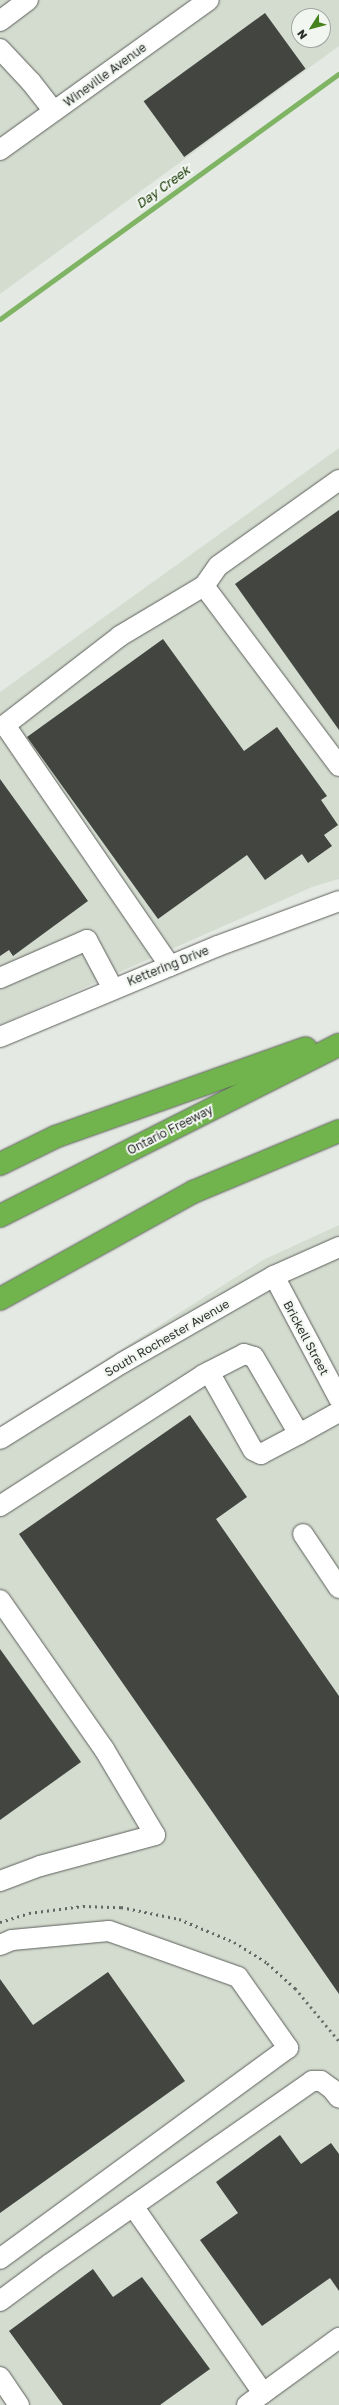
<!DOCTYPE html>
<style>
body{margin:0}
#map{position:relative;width:339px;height:2405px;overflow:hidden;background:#e5e9e3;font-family:"Golos Text",sans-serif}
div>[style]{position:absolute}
.built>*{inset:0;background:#d4dcd0}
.stream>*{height:5px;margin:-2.5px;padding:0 2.5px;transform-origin:2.5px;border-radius:2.5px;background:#7fb464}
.building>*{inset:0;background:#424540;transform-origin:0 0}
.roads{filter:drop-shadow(0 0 1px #5d605b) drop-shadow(0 0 1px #5d605b)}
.minor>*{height:20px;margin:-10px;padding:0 10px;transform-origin:10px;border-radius:10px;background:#fff}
.highway>*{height:22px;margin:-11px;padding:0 11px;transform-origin:11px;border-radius:11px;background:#71b34c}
.rail>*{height:3px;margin-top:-1.5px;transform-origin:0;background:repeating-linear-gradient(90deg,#646763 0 2px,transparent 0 6px)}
span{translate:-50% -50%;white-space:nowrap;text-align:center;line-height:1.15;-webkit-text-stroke:4px #f2f6f1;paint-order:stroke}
.street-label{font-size:12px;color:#2c2e2c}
.water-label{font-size:13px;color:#153700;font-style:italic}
.north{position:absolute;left:291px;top:8px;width:40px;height:40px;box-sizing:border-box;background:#f2f6f1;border:1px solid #a3a6a2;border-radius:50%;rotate:234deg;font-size:11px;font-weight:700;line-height:16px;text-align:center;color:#2c2e2c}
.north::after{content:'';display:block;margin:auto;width:14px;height:18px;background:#45811d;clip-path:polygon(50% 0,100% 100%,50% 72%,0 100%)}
</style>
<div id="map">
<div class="built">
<i style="clip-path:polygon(evenodd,0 0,339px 0,339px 46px,0 294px,0 0,299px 16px,323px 16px,323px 40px,299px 40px,299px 16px)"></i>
<i style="clip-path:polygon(339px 448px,339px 879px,312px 887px,0 1025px,0 692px)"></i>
<i style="clip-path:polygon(339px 1225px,339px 2405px,0 2405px,0 1426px,263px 1260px)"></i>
</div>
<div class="stream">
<i style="left:0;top:319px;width:418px;rotate:-35.9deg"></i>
</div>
<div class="building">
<i style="left:265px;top:13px;width:69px;height:150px;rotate:54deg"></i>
<i style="clip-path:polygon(339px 510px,339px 730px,235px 584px)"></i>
<i style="clip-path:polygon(163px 639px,244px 751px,277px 727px,327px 796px,321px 800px,338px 825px,324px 835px,332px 846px,308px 863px,302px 854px,265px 880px,247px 855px,158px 919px,27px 737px)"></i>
<i style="clip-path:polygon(0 779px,88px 901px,13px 956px,9px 950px,0 956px)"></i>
<i style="clip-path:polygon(190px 1415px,247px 1497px,216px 1519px,339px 1696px,339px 1994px,19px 1534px)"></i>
<i style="clip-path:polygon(0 1649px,81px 1762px,0 1820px)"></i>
<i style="clip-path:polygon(108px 1972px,185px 2081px,0 2213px,0 1979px,33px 2025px)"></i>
<i style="clip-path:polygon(280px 2135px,301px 2164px,331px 2143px,339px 2154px,339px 2291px,330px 2278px,262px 2326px,200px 2240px,238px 2213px,216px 2182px)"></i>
<i style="clip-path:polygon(93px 2269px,113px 2297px,142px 2277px,210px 2369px,160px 2405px,63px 2405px,9px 2331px)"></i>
</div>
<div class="roads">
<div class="minor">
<i style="left:0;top:21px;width:35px;rotate:-37deg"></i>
<i style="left:0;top:49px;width:45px;rotate:46.8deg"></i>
<i style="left:31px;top:82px;width:37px;rotate:52deg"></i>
<i style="left:0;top:150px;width:257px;rotate:-35.7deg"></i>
<i style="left:339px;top:480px;width:148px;rotate:144.6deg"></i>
<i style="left:218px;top:566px;width:24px;rotate:125deg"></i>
<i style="left:204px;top:586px;width:225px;rotate:53.1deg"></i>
<i style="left:170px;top:966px;width:292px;rotate:-124.4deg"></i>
<i style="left:5px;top:725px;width:145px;rotate:-37.7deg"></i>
<i style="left:120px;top:636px;width:98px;rotate:-30.8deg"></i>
<i style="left:0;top:978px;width:95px;rotate:-23.6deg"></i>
<i style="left:87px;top:940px;width:55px;rotate:62deg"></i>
<i style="left:0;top:1037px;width:236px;rotate:-22.7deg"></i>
<i style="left:218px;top:946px;width:129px;rotate:-20.4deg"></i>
<i style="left:274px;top:1276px;width:139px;rotate:62.1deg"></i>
<i style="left:209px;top:1372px;width:90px;rotate:60.6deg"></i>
<i style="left:253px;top:1450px;width:9px;rotate:27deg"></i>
<i style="left:261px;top:1454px;width:43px;rotate:-27.8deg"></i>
<i style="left:0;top:1439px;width:144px;rotate:-31.9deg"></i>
<i style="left:122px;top:1363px;width:175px;rotate:-29.8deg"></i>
<i style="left:274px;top:1276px;width:71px;rotate:-24deg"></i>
<i style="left:0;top:1506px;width:242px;rotate:-32.8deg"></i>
<i style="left:203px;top:1375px;width:46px;rotate:-27.1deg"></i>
<i style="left:244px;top:1354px;width:10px;rotate:17deg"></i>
<i style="left:254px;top:1357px;width:89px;rotate:59.7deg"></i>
<i style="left:299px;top:1434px;width:46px;rotate:-28.8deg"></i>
<i style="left:303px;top:1534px;width:65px;rotate:56.3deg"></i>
<i style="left:0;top:1600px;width:182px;rotate:55.1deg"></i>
<i style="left:104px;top:1749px;width:100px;rotate:59.3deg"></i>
<i style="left:155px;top:1835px;width:119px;rotate:164.9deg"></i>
<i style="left:40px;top:1866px;width:43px;rotate:159.4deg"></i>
<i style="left:0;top:1945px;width:13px;rotate:-23deg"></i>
<i style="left:12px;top:1940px;width:97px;rotate:-5.3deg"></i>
<i style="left:109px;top:1931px;width:137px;rotate:19.6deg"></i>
<i style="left:238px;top:1977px;width:87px;rotate:54.8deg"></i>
<i style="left:288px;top:2048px;width:357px;rotate:143.8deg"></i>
<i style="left:133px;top:2206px;width:228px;rotate:55.2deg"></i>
<i style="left:0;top:2301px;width:62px;rotate:-36.5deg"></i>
<i style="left:50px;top:2264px;width:320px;rotate:-34.9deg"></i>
<i style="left:312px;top:2081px;width:9px"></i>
<i style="left:321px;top:2081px;width:14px;rotate:36deg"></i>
<i style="left:332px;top:2089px;width:11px;rotate:52deg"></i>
<i style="left:0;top:2377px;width:34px;rotate:56deg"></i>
<i style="left:247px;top:2405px;width:114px;rotate:-36.1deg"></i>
</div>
<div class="highway">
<i style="left:0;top:1164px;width:61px;rotate:-26.1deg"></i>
<i style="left:55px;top:1137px;width:266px;rotate:-19.5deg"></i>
<i style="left:0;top:1216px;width:380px;rotate:-26.8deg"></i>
<i style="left:0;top:1299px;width:221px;rotate:-29deg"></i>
<i style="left:193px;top:1192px;width:158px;rotate:-22.7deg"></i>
</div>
</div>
<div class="rail">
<i style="left:0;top:1922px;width:30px;rotate:-17deg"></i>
<i style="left:29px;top:1913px;width:54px;rotate:-7.4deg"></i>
<i style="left:83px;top:1906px;width:38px;rotate:2deg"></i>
<i style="left:121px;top:1907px;width:59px;rotate:11.7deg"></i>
<i style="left:179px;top:1919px;width:60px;rotate:22.7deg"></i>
<i style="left:234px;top:1942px;width:39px;rotate:32deg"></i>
<i style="left:267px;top:1963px;width:38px;rotate:42deg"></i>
<i style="left:295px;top:1988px;width:69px;rotate:50.3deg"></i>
</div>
<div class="street-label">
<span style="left:105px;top:75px;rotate:-36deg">Wineville Avenue</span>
<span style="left:168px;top:966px;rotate:-22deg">Kettering Drive</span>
<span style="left:170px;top:1130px;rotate:-27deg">Ontario Freeway</span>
<span style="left:167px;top:1338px;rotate:-30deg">South Rochester Avenue</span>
<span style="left:306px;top:1338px;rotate:62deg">Brickell Street</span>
</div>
<div class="water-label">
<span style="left:163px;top:187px;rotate:-36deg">Day Creek</span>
</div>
<div class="north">N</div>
</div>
